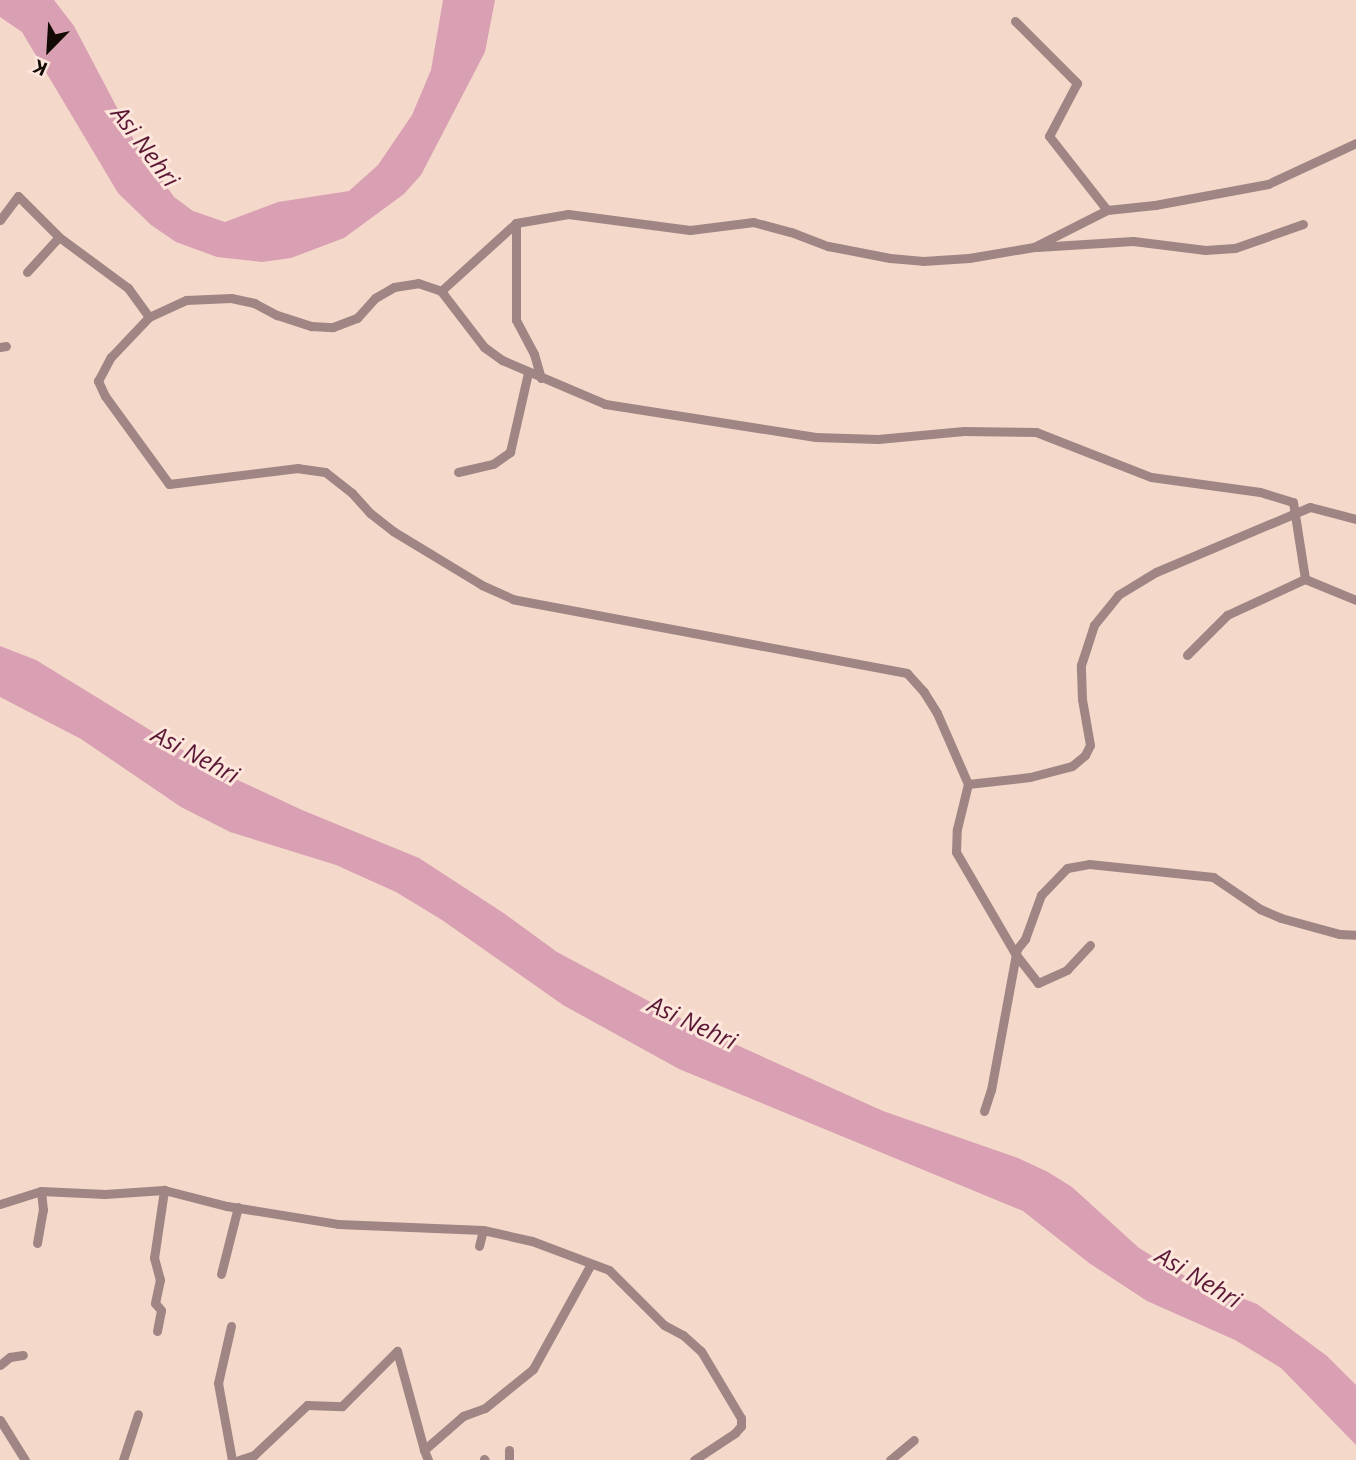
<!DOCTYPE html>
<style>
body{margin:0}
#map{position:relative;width:1356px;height:1460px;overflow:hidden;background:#f4d8ca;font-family:"Open Sans",sans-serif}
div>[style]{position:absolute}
.water>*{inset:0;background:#d9a0b3}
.street>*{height:9px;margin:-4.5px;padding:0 4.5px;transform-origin:4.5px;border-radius:4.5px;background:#9f8583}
span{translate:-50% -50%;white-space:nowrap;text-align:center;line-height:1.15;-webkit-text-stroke:6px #fde6db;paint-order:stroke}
.water-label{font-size:24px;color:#5b1836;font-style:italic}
.north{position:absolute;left:14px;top:14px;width:70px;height:70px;-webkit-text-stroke:5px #fde6db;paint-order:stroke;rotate:204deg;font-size:19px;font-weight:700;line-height:28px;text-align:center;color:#130a06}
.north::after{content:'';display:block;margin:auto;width:24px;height:32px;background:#130a06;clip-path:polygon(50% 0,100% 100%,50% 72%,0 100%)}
</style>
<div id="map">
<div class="water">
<i style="clip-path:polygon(0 0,54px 0,74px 26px,134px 140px,174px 197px,193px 211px,225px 222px,278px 202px,349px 191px,378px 165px,412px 115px,431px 70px,443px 0,495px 0,485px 52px,421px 175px,404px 194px,344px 238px,291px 258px,262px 262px,217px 257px,176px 242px,151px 225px,118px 193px,22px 32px,0 17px)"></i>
<i style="clip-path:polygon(0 646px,36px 660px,212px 768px,302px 810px,419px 858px,505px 914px,557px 952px,699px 1028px,883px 1111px,1018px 1158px,1048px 1172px,1072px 1187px,1139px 1248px,1185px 1276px,1257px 1304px,1327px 1356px,1356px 1385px,1356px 1445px,1281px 1368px,1235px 1340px,1147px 1301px,1089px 1263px,1023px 1211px,679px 1069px,563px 1005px,442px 920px,396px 892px,336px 865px,230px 832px,181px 807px,81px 739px,0 697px)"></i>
</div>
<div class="street">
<i style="left:1015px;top:21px;width:88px;rotate:45deg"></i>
<i style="left:1077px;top:83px;width:60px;rotate:117.8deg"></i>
<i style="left:1049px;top:136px;width:94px;rotate:51.9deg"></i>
<i style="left:0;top:220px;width:30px;rotate:-53deg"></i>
<i style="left:18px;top:196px;width:58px;rotate:45deg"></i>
<i style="left:59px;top:237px;width:86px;rotate:36.5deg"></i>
<i style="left:128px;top:288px;width:36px;rotate:54deg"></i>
<i style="left:516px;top:223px;width:97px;rotate:90deg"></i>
<i style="left:516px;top:320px;width:38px;rotate:62deg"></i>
<i style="left:534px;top:354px;width:25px;rotate:74deg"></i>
<i style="left:1037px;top:247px;width:96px;rotate:-3.6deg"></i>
<i style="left:1133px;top:241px;width:73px;rotate:7.1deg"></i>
<i style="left:1205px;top:250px;width:30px;rotate:-4deg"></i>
<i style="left:1235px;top:248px;width:72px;rotate:-19.4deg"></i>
<i style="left:27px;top:272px;width:47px;rotate:-47.6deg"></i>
<i style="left:441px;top:291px;width:101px;rotate:-42.2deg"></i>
<i style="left:516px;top:223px;width:53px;rotate:-9.8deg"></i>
<i style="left:568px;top:214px;width:123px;rotate:7.5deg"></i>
<i style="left:690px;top:230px;width:64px;rotate:-7.2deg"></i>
<i style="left:753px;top:222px;width:39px;rotate:15deg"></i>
<i style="left:791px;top:232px;width:40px;rotate:21deg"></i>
<i style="left:828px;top:246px;width:63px;rotate:11deg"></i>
<i style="left:890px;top:258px;width:33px;rotate:5deg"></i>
<i style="left:923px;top:261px;width:46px;rotate:-3.7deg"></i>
<i style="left:969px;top:258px;width:66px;rotate:-9.6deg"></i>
<i style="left:1034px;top:247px;width:82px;rotate:-26.9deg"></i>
<i style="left:1107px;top:210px;width:48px;rotate:-5.9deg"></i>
<i style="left:1155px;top:205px;width:115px;rotate:-10.5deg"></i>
<i style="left:1268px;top:184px;width:97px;rotate:-25deg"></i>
<i style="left:0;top:347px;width:6px;rotate:-9deg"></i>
<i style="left:458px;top:472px;width:36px;rotate:-13deg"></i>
<i style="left:493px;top:464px;width:21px;rotate:-35deg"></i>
<i style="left:510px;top:452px;width:81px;rotate:-77.2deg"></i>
<i style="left:1187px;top:655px;width:57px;rotate:-45deg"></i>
<i style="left:1227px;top:615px;width:86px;rotate:-24.8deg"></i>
<i style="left:968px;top:784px;width:62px;rotate:-6.4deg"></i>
<i style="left:1030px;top:777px;width:43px;rotate:-14.7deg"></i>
<i style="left:1072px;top:766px;width:17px;rotate:-40deg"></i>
<i style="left:1085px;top:755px;width:11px;rotate:-63deg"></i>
<i style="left:1090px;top:745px;width:47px;rotate:-99.9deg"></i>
<i style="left:1082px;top:699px;width:34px;rotate:-92deg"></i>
<i style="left:1081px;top:665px;width:42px;rotate:-72deg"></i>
<i style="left:1094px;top:625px;width:38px;rotate:-51deg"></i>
<i style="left:1118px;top:595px;width:44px;rotate:-31.2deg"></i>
<i style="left:1156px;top:572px;width:167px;rotate:-22.9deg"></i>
<i style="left:1310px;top:507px;width:48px;rotate:14.6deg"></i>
<i style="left:1090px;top:945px;width:34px;rotate:133deg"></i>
<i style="left:1067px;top:970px;width:32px;rotate:156deg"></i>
<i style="left:1038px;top:983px;width:36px;rotate:-128deg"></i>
<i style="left:1016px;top:955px;width:119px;rotate:-120.2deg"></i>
<i style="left:956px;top:852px;width:23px;rotate:-88deg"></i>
<i style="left:957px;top:829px;width:46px;rotate:-76.3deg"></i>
<i style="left:968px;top:784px;width:77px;rotate:-113.6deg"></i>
<i style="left:937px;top:713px;width:25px;rotate:-122deg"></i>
<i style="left:924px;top:692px;width:25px;rotate:-132deg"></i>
<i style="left:907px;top:673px;width:401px;rotate:-169.4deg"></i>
<i style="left:513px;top:599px;width:34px;rotate:-156deg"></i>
<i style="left:482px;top:585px;width:104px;rotate:-148.8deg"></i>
<i style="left:393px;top:531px;width:29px;rotate:-142deg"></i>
<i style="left:370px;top:513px;width:27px;rotate:-132deg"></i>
<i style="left:352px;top:493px;width:34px;rotate:-142deg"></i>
<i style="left:325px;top:472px;width:27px;rotate:-172deg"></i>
<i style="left:298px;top:468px;width:130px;rotate:172.9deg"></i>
<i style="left:169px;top:484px;width:109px;rotate:-126deg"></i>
<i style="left:105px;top:396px;width:17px;rotate:-115deg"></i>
<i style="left:98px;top:381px;width:27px;rotate:-62deg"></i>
<i style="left:111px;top:357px;width:55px;rotate:-46.5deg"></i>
<i style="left:149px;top:317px;width:41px;rotate:-24.7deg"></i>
<i style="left:186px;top:300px;width:45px;rotate:-2.5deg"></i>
<i style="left:231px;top:298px;width:24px;rotate:12deg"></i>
<i style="left:254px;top:303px;width:26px;rotate:28deg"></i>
<i style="left:277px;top:315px;width:36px;rotate:18deg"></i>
<i style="left:311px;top:326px;width:22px;rotate:3deg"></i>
<i style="left:333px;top:327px;width:26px;rotate:-21deg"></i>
<i style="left:357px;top:318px;width:27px;rotate:-48deg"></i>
<i style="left:375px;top:298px;width:22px;rotate:-30deg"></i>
<i style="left:394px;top:287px;width:24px;rotate:-9deg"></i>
<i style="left:418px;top:283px;width:24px;rotate:19deg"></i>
<i style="left:441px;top:291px;width:71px;rotate:52.5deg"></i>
<i style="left:484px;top:347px;width:22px;rotate:36deg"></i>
<i style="left:502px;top:360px;width:112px;rotate:23.1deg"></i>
<i style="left:605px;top:404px;width:213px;rotate:8.9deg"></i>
<i style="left:815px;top:437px;width:63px;rotate:1.8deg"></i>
<i style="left:878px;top:439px;width:86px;rotate:-5.3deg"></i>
<i style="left:964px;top:431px;width:72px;rotate:0.8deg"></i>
<i style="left:1036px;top:432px;width:123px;rotate:21.4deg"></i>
<i style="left:1151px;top:477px;width:110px;rotate:7.8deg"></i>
<i style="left:1260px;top:492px;width:34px;rotate:17deg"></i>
<i style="left:1293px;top:502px;width:78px;rotate:81.1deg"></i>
<i style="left:1305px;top:579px;width:55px;rotate:22.4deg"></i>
<i style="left:984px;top:1111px;width:22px;rotate:-72deg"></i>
<i style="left:991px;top:1090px;width:143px;rotate:-79.6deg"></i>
<i style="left:1017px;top:949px;width:13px;rotate:-51deg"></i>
<i style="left:1025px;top:939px;width:47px;rotate:-70deg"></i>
<i style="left:1041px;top:895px;width:37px;rotate:-46deg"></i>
<i style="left:1067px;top:868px;width:22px;rotate:-10deg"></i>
<i style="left:1089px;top:864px;width:125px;rotate:6deg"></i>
<i style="left:1213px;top:877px;width:57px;rotate:34.2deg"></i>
<i style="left:1260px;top:909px;width:23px;rotate:23deg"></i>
<i style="left:1281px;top:918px;width:60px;rotate:15.4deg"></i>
<i style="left:1339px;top:934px;width:17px;rotate:3deg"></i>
<i style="left:0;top:1204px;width:43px;rotate:-17.6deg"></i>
<i style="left:41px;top:1191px;width:64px;rotate:2.7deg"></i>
<i style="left:105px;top:1194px;width:59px;rotate:-3.9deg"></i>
<i style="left:164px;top:1190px;width:65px;rotate:14.3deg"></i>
<i style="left:227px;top:1206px;width:112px;rotate:9.2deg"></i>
<i style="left:338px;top:1224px;width:145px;rotate:2.4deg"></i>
<i style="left:483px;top:1230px;width:50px;rotate:12.7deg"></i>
<i style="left:532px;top:1241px;width:82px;rotate:20.6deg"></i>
<i style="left:609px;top:1270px;width:78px;rotate:45deg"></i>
<i style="left:664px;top:1325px;width:21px;rotate:28deg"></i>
<i style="left:683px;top:1335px;width:24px;rotate:42deg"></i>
<i style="left:701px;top:1351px;width:78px;rotate:59.2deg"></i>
<i style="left:741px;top:1418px;width:8px;rotate:90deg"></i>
<i style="left:741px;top:1426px;width:9px;rotate:131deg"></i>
<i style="left:735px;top:1433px;width:49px;rotate:146.6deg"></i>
<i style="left:37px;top:1243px;width:34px;rotate:-80deg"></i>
<i style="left:43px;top:1210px;width:19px;rotate:-96deg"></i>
<i style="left:479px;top:1246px;width:16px;rotate:-76deg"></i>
<i style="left:221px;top:1274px;width:69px;rotate:-75.8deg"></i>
<i style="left:231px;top:1326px;width:58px;rotate:102.8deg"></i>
<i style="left:218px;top:1383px;width:78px;rotate:79.7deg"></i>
<i style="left:157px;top:1331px;width:21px;rotate:-79deg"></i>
<i style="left:161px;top:1310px;width:9px;rotate:-131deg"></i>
<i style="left:155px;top:1303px;width:24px;rotate:-78deg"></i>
<i style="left:160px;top:1280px;width:23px;rotate:-105deg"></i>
<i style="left:154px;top:1258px;width:69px;rotate:-81.6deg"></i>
<i style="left:0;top:1365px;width:13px;rotate:-39deg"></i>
<i style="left:10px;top:1357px;width:13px;rotate:-9deg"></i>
<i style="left:0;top:1420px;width:47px;rotate:58deg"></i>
<i style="left:509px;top:1450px;width:10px;rotate:90deg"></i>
<i style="left:484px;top:1459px;width:1px;rotate:45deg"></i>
<i style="left:123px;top:1460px;width:48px;rotate:-71.9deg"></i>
<i style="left:239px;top:1460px;width:16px;rotate:-18deg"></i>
<i style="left:254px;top:1455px;width:73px;rotate:-43.3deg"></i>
<i style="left:307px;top:1405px;width:35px;rotate:2deg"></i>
<i style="left:342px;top:1406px;width:78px;rotate:-45deg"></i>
<i style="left:397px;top:1351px;width:103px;rotate:74.7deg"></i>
<i style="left:428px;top:1460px;width:11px;rotate:-112deg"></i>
<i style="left:424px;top:1450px;width:52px;rotate:-41.1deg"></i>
<i style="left:463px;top:1416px;width:23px;rotate:-20deg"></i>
<i style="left:485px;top:1408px;width:62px;rotate:-39.1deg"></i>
<i style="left:533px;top:1369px;width:120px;rotate:-61.1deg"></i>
<i style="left:890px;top:1460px;width:31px;rotate:-40deg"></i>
</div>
<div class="water-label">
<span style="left:146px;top:146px;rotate:53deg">Asi Nehri</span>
<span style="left:196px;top:754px;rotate:28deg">Asi Nehri</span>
<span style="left:693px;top:1022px;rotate:25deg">Asi Nehri</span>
<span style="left:1199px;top:1277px;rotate:31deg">Asi Nehri</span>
</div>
<div class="north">K</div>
</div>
